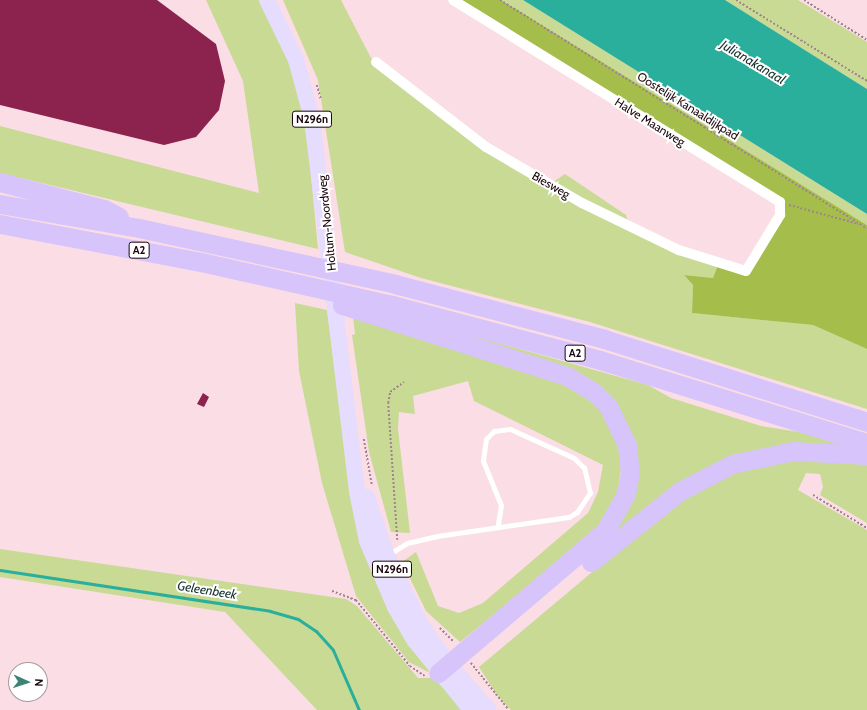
<!DOCTYPE html>
<style>
body{margin:0}
#map{position:relative;width:867px;height:710px;overflow:hidden;background:#fadde5;font-family:Cabin,sans-serif}
div>[style]{position:absolute}
.green>*{inset:0;background:#c9da94}
.forest>*{inset:0;background:#a5bd4a}
.water>*{inset:0;background:#29af9b}
.stream>*{height:3px;margin:-1.5px;padding:0 1.5px;transform-origin:1.5px;border-radius:1.5px;background:#29af9b}
.building>*{inset:0;background:#8b234e}
.path>*{height:1.5px;margin-top:-0.75px;transform-origin:0;background:repeating-linear-gradient(90deg,#9e848c 0 2px,transparent 0 4px)}
.lane>*{height:5px;margin:-2.5px;padding:0 2.5px;transform-origin:2.5px;border-radius:2.5px;background:#fff}
.street>*{height:10px;margin:-5px;padding:0 5px;transform-origin:5px;border-radius:5px;background:#fff}
.primary>*{height:16px;margin:-8px;padding:0 8px;transform-origin:8px;border-radius:8px;background:#e6dcfd}
.highway>*{height:19px;margin:-9.5px;padding:0 9.5px;transform-origin:9.5px;border-radius:9.5px;background:#d6c4fb}
span{translate:-50% -50%;white-space:nowrap;text-align:center;line-height:1.15;-webkit-text-stroke:4px #fff;paint-order:stroke}
.shield-label span{padding:1px 3px;background:#fff;border:1px solid;border-radius:3px;-webkit-text-stroke-width:0}
.shield-label{font-size:11px;color:#1b050d;font-weight:700}
.street-label{font-size:12px;color:#1b050d}
.water-label{font-size:13px;color:#15302b;font-style:italic}
.north{position:absolute;left:8px;top:662px;width:40px;height:40px;box-sizing:border-box;background:#fff;border:1px solid #a49b9e;border-radius:50%;rotate:93deg;font-size:11px;font-weight:700;line-height:16px;text-align:center;color:#1b050d}
.north::after{content:'';display:block;margin:auto;width:14px;height:18px;background:#3f8376;clip-path:polygon(50% 0,100% 100%,50% 72%,0 100%)}
</style>
<div id="map">
<div class="green">
<i style="clip-path:polygon(206px 0,260px 0,273px 21px,296px 82px,308px 144px,318px 249px,0 173px,0 126px,259px 193px,243px 81px)"></i>
<i style="clip-path:polygon(283px 0,341px 0,371px 58px,477px 139px,553px 182px,565px 174px,626px 215px,629px 225px,719px 262px,713px 278px,684px 275px,693px 285px,692px 313px,813px 325px,867px 349px,867px 409px,590px 322px,421px 278px,345px 252px,318px 80px)"></i>
<i style="clip-path:polygon(501px 0,523px 0,867px 214px,867px 225px)"></i>
<i style="clip-path:polygon(725px 0,798px 0,867px 42px,867px 89px)"></i>
<i style="clip-path:polygon(295px 303px,327px 310px,346px 455px,430px 669px,428px 672px,409px 662px,356px 596px,322px 483px,299px 371px)"></i>
<i style="clip-path:polygon(402px 316px,648px 385px,671px 398px,761px 426px,806px 433px,855px 448px,795px 447px,657px 504px,546px 592px,583px 557px,632px 481px,605px 397px)"></i>
<i style="clip-path:polygon(353px 317px,416px 333px,573px 388px,600px 409px,614px 433px,622px 463px,617px 495px,608px 513px,590px 536px,460px 642px,426px 611px,402px 562px,416px 552px,438px 606px,459px 613px,483px 603px,588px 513px,598px 492px,603px 465px,474px 401px,468px 381px,413px 396px,415px 414px,399px 412px,398px 429px,410px 533px,391px 532px,369px 452px,352px 335px,355px 334px)"></i>
<i style="clip-path:polygon(805px 458px,867px 465px,867px 523px,820px 495px,823px 487px,820px 474px,806px 473px,798px 490px,867px 530px,867px 710px,511px 710px,497px 695px,479px 667px,660px 515px,706px 484px,737px 472px)"></i>
<i style="clip-path:polygon(0 549px,346px 599px,357px 606px,418px 678px,434px 678px,464px 710px,317px 710px,225px 612px,0 577px)"></i>
</div>
<div class="forest">
<i style="clip-path:polygon(456px 0,501px 0,867px 225px,867px 349px,813px 325px,692px 313px,693px 285px,684px 275px,713px 278px,719px 262px,747px 268px,784px 204px)"></i>
</div>
<div class="water">
<i style="clip-path:polygon(523px 0,725px 0,867px 89px,867px 214px)"></i>
</div>
<div class="stream">
<i style="left:0;top:570px;width:273px;rotate:8.6deg"></i>
<i style="left:270px;top:611px;width:29px;rotate:16deg"></i>
<i style="left:298px;top:619px;width:22px;rotate:34deg"></i>
<i style="left:316px;top:631px;width:25px;rotate:48deg"></i>
<i style="left:333px;top:650px;width:65px;rotate:66.6deg"></i>
</div>
<div class="building">
<i style="clip-path:polygon(0 0,157px 0,216px 44px,225px 81px,219px 110px,196px 137px,164px 145px,0 105px)"></i>
<i style="clip-path:polygon(203px 393px,209px 397px,204px 407px,197px 404px)"></i>
</div>
<div class="path">
<i style="left:500px;top:0;width:432px;rotate:31.9deg"></i>
<i style="left:736px;top:0;width:154px;rotate:31.7deg"></i>
<i style="left:804px;top:0;width:75px;rotate:32.4deg"></i>
<i style="left:317px;top:85px;width:15px;rotate:74deg"></i>
<i style="left:789px;top:205px;width:73px;rotate:15.2deg"></i>
<i style="left:364px;top:439px;width:47px;rotate:80.1deg"></i>
<i style="left:813px;top:495px;width:63px;rotate:31.4deg"></i>
<i style="left:397px;top:540px;width:137px;rotate:-93.8deg"></i>
<i style="left:388px;top:403px;width:11px;rotate:-80deg"></i>
<i style="left:390px;top:392px;width:17px;rotate:-36deg"></i>
<i style="left:332px;top:591px;width:26px;rotate:21deg"></i>
<i style="left:356px;top:600px;width:85px;rotate:50.7deg"></i>
<i style="left:410px;top:666px;width:18px;rotate:34deg"></i>
<i style="left:440px;top:628px;width:20px;rotate:45deg"></i>
<i style="left:471px;top:663px;width:60px;rotate:51deg"></i>
</div>
<div class="lane">
<i style="left:389px;top:554px;width:21px;rotate:-31deg"></i>
<i style="left:407px;top:543px;width:31px;rotate:-13deg"></i>
<i style="left:437px;top:536px;width:133px;rotate:-8.2deg"></i>
<i style="left:569px;top:517px;width:9px;rotate:-32deg"></i>
<i style="left:577px;top:512px;width:23px;rotate:-56deg"></i>
<i style="left:590px;top:493px;width:26px;rotate:-103deg"></i>
<i style="left:584px;top:468px;width:14px;rotate:-135deg"></i>
<i style="left:574px;top:458px;width:70px;rotate:-155.6deg"></i>
<i style="left:510px;top:429px;width:16px;rotate:173deg"></i>
<i style="left:494px;top:431px;width:11px;rotate:135deg"></i>
<i style="left:486px;top:439px;width:22px;rotate:98deg"></i>
<i style="left:483px;top:461px;width:48px;rotate:67.8deg"></i>
<i style="left:501px;top:505px;width:20px;rotate:99deg"></i>
</div>
<div class="street">
<i style="left:376px;top:62px;width:139px;rotate:37.7deg"></i>
<i style="left:486px;top:147px;width:111px;rotate:30.3deg"></i>
<i style="left:582px;top:203px;width:108px;rotate:25.9deg"></i>
<i style="left:679px;top:250px;width:70px;rotate:17.4deg"></i>
<i style="left:746px;top:271px;width:66px;rotate:-58.7deg"></i>
<i style="left:780px;top:215px;width:13px;rotate:-90deg"></i>
<i style="left:780px;top:202px;width:384px;rotate:-148.3deg"></i>
</div>
<div class="primary">
<i style="left:267px;top:0;width:67px;rotate:64.2deg"></i>
<i style="left:296px;top:60px;width:61px;rotate:74.8deg"></i>
<i style="left:312px;top:119px;width:376px;rotate:83.1deg"></i>
<i style="left:357px;top:492px;width:50px;rotate:78.5deg"></i>
<i style="left:367px;top:541px;width:72px;rotate:67deg"></i>
<i style="left:395px;top:607px;width:39px;rotate:60deg"></i>
<i style="left:415px;top:641px;width:89px;rotate:50.9deg"></i>
<i style="left:367px;top:497px;width:62px;rotate:71.3deg"></i>
<i style="left:387px;top:556px;width:77px;rotate:63.8deg"></i>
<i style="left:421px;top:625px;width:47px;rotate:54.6deg"></i>
<i style="left:448px;top:663px;width:62px;rotate:48.9deg"></i>
</div>
<div class="highway">
<i style="left:0;top:182px;width:107px;rotate:14.6deg"></i>
<i style="left:104px;top:209px;width:17px;rotate:28deg"></i>
<i style="left:0;top:204px;width:141px;rotate:9.8deg"></i>
<i style="left:139px;top:228px;width:262px;rotate:12.3deg"></i>
<i style="left:395px;top:284px;width:216px;rotate:14.7deg"></i>
<i style="left:604px;top:339px;width:276px;rotate:17.5deg"></i>
<i style="left:0;top:224px;width:205px;rotate:10.7deg"></i>
<i style="left:201px;top:262px;width:196px;rotate:12.7deg"></i>
<i style="left:392px;top:305px;width:215px;rotate:14.8deg"></i>
<i style="left:600px;top:360px;width:280px;rotate:17.3deg"></i>
<i style="left:342px;top:305px;width:236px;rotate:17.5deg"></i>
<i style="left:567px;top:376px;width:31px;rotate:31deg"></i>
<i style="left:594px;top:392px;width:20px;rotate:45deg"></i>
<i style="left:608px;top:406px;width:43px;rotate:64deg"></i>
<i style="left:627px;top:445px;width:28px;rotate:84deg"></i>
<i style="left:630px;top:473px;width:21px;rotate:101deg"></i>
<i style="left:626px;top:494px;width:43px;rotate:119.6deg"></i>
<i style="left:605px;top:531px;width:219px;rotate:139.6deg"></i>
<i style="left:591px;top:562px;width:114px;rotate:-38.6deg"></i>
<i style="left:680px;top:491px;width:59px;rotate:-27.4deg"></i>
<i style="left:732px;top:464px;width:62px;rotate:-12deg"></i>
<i style="left:793px;top:451px;width:74px;rotate:3.1deg"></i>
</div>
<div class="shield-label">
<span style="left:312px;top:119px">N296n</span>
<span style="left:139px;top:250px">A2</span>
<span style="left:575px;top:353px">A2</span>
<span style="left:392px;top:569px">N296n</span>
</div>
<div class="street-label">
<span style="left:688px;top:106px;rotate:32deg">Oostelijk Kanaaldijkpad</span>
<span style="left:650px;top:122px;rotate:32deg">Halve Maanweg</span>
<span style="left:551px;top:185px;rotate:30deg">Biesweg</span>
<span style="left:327px;top:223px;rotate:-96deg">Holtum-Noordweg</span>
</div>
<div class="water-label">
<span style="left:753px;top:62px;rotate:31deg">Julianakanaal</span>
<span style="left:207px;top:590px;rotate:9deg">Geleenbeek</span>
</div>
<div class="north">N</div>
</div>
